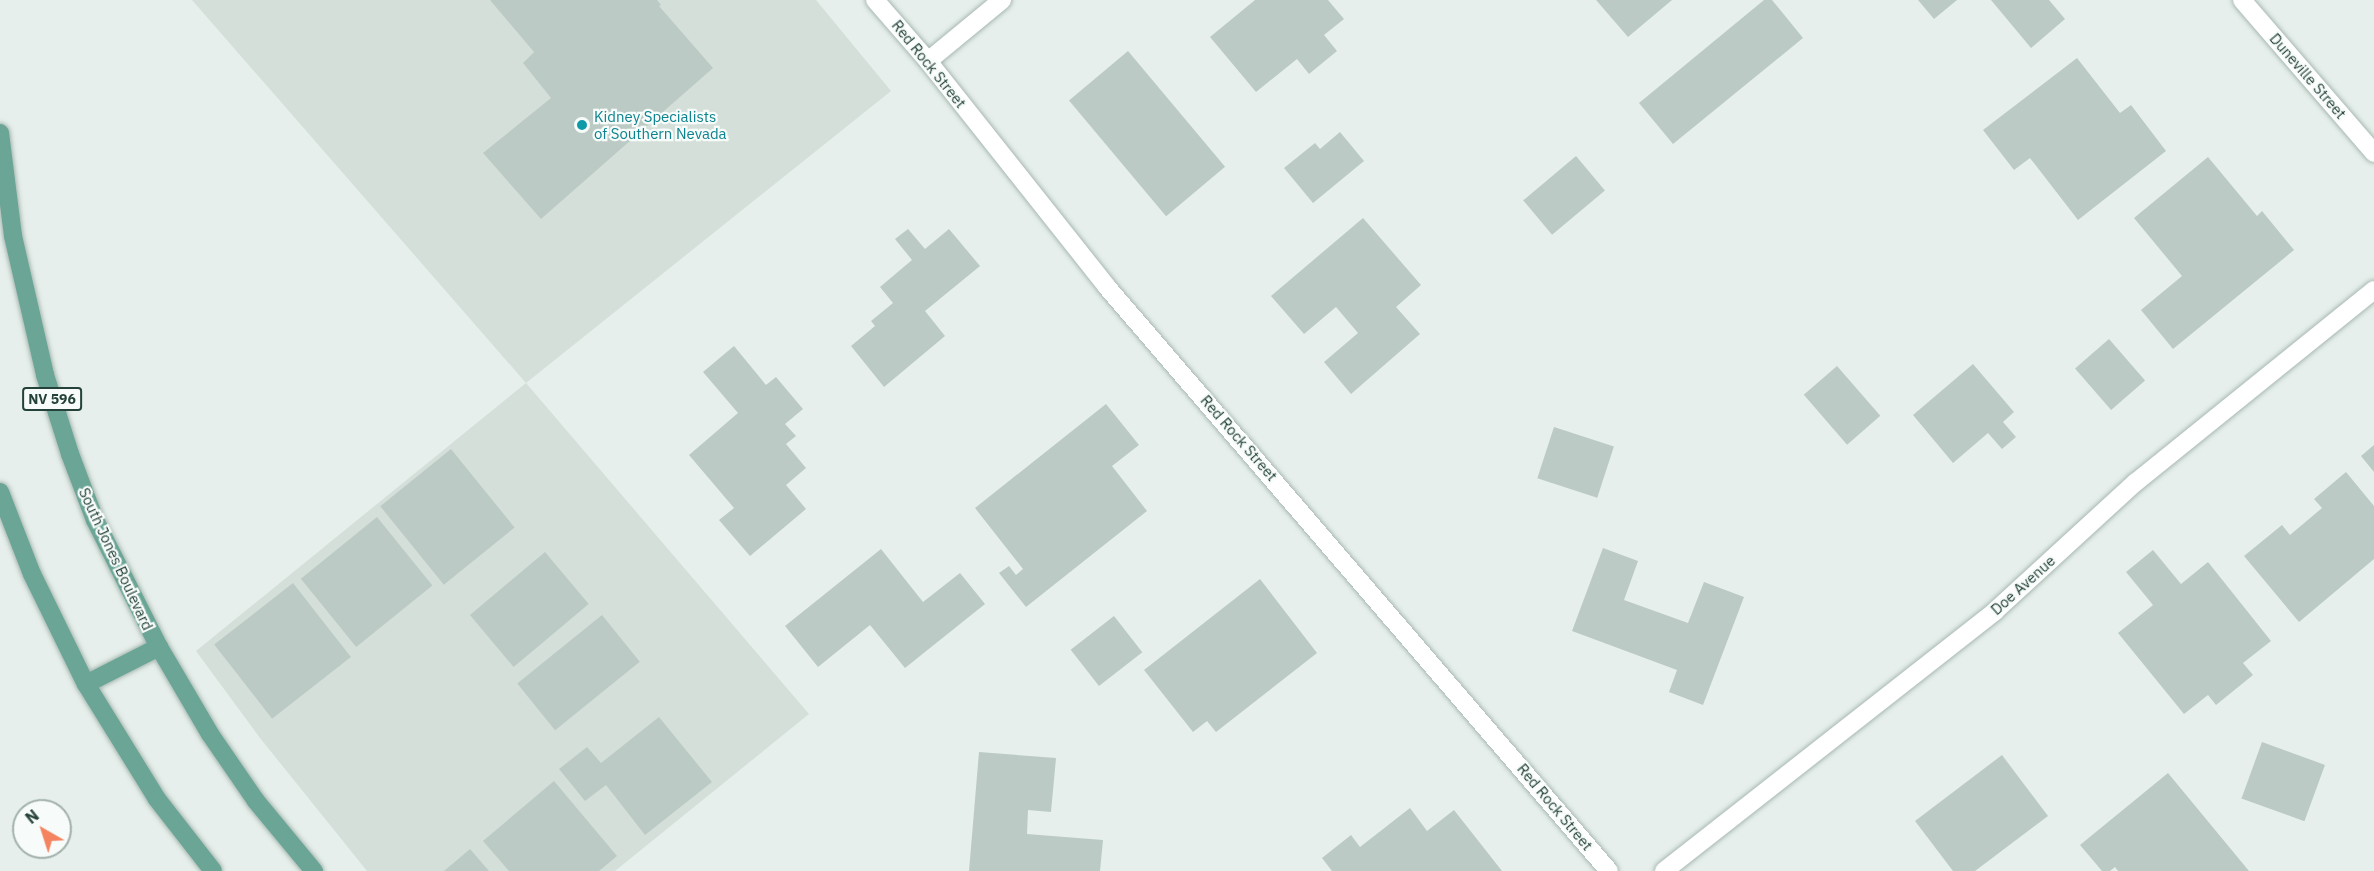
<!DOCTYPE html>
<style>
body{margin:0}
#map{position:relative;width:2374px;height:871px;overflow:hidden;background:#e6efeb;font-family:"IBM Plex Sans",sans-serif}
div>[style]{position:absolute}
.built>*{inset:0;background:#d4dfda}
.building>*{inset:0;background:#bbcac4;transform-origin:0 0}
.roads{filter:drop-shadow(0 0 2px #a8b8b2) drop-shadow(0 0 2px #a8b8b2)}
.minor>*{height:18px;margin:-9px;padding:0 9px;transform-origin:9px;border-radius:9px;background:#fff}
.primary>*{height:18px;margin:-9px;padding:0 9px;transform-origin:9px;border-radius:9px;background:#6aa596}
.dots>*{width:16px;height:16px;translate:-50% -50%;box-sizing:border-box;border:3px solid #f7fbf9;border-radius:50%}
span{translate:-50% -50%;white-space:nowrap;text-align:center;line-height:1.15;-webkit-text-stroke:4.5px #f7fbf9;paint-order:stroke}
.shield-label span{padding:2px 4px;background:#f7fbf9;border:2px solid;border-radius:4px;-webkit-text-stroke-width:0}
.shield-label{font-size:14px;color:#24423a;font-weight:700}
.street-label{font-size:15px;color:#24423a}
.culture-label{font-size:15px;color:#0d838f}
.left{translate:0 -50%;text-align:left}
.north{position:absolute;left:12px;top:799px;width:60px;height:60px;box-sizing:border-box;background:#f7fbf9;border:2px solid #a3b1ad;border-radius:50%;rotate:321deg;font-size:16px;font-weight:700;line-height:24px;text-align:center;color:#24423a}
.north::after{content:'';display:block;margin:auto;width:21px;height:27px;background:#f4845f;clip-path:polygon(50% 0,100% 100%,50% 72%,0 100%)}
</style>
<div id="map">
<div class="built">
<i style="clip-path:polygon(192px 0,816px 0,891px 91px,526px 383px,809px 714px,615px 871px,367px 871px,260px 738px,196px 651px,526px 383px)"></i>
</div>
<div class="building">
<i style="clip-path:polygon(490px 0,657px 0,661px 5px,659px 6px,713px 68px,541px 219px,483px 153px,551px 98px,523px 63px,534px 52px)"></i>
<i style="clip-path:polygon(1255px 0,1328px 0,1344px 19px,1324px 35px,1337px 51px,1309px 74px,1297px 59px,1256px 92px,1210px 37px)"></i>
<i style="clip-path:polygon(1596px 0,1672px 0,1628px 37px)"></i>
<i style="clip-path:polygon(1764px 0,1772px 0,1803px 38px,1673px 144px,1639px 103px)"></i>
<i style="clip-path:polygon(1918px 0,1957px 0,1934px 19px)"></i>
<i style="clip-path:polygon(1991px 0,2049px 0,2065px 19px,2031px 48px)"></i>
<i style="left:1128px;top:51px;width:151px;height:77px;rotate:50deg"></i>
<i style="clip-path:polygon(2077px 58px,2120px 113px,2131px 105px,2166px 151px,2078px 220px,2030px 158px,2014px 170px,1983px 130px)"></i>
<i style="clip-path:polygon(1340px 132px,1364px 161px,1313px 203px,1284px 168px,1315px 143px,1320px 149px)"></i>
<i style="left:1576px;top:156px;width:45px;height:69px;rotate:50deg"></i>
<i style="clip-path:polygon(2208px 157px,2257px 216px,2262px 211px,2294px 250px,2173px 349px,2141px 310px,2182px 276px,2134px 218px)"></i>
<i style="clip-path:polygon(1363px 218px,1421px 285px,1396px 307px,1420px 334px,1351px 394px,1324px 362px,1358px 333px,1336px 307px,1304px 334px,1271px 296px)"></i>
<i style="clip-path:polygon(908px 229px,925px 249px,949px 229px,980px 266px,925px 311px,945px 336px,884px 387px,851px 346px,875px 326px,871px 321px,893px 303px,880px 287px,912px 260px,895px 239px)"></i>
<i style="left:2109px;top:339px;width:55px;height:45px;rotate:49deg"></i>
<i style="clip-path:polygon(734px 346px,766px 385px,776px 377px,803px 409px,785px 424px,796px 436px,786px 444px,806px 468px,786px 485px,806px 509px,750px 556px,719px 520px,734px 508px,689px 455px,738px 413px,703px 372px)"></i>
<i style="clip-path:polygon(1973px 364px,2014px 412px,2003px 422px,2016px 437px,2002px 449px,1988px 433px,1953px 463px,1913px 415px)"></i>
<i style="left:1837px;top:366px;width:66px;height:44px;rotate:49deg"></i>
<i style="clip-path:polygon(1106px 404px,1139px 445px,1112px 466px,1147px 511px,1026px 607px,999px 573px,1009px 566px,1016px 575px,1023px 569px,975px 508px)"></i>
<i style="left:1554px;top:427px;width:63px;height:54px;rotate:18deg"></i>
<i style="clip-path:polygon(2374px 445px,2374px 472px,2361px 456px)"></i>
<i style="left:451px;top:449px;width:101px;height:91px;rotate:51deg"></i>
<i style="clip-path:polygon(2346px 472px,2374px 506px,2374px 559px,2299px 622px,2244px 556px,2282px 525px,2290px 535px,2322px 508px,2314px 499px)"></i>
<i style="left:377px;top:517px;width:88px;height:98px;rotate:51deg"></i>
<i style="clip-path:polygon(1603px 548px,1638px 561px,1624px 600px,1688px 623px,1704px 582px,1744px 597px,1703px 705px,1669px 692px,1677px 670px,1572px 631px)"></i>
<i style="clip-path:polygon(881px 549px,923px 602px,960px 573px,985px 604px,905px 668px,870px 625px,818px 667px,785px 626px)"></i>
<i style="clip-path:polygon(2153px 550px,2181px 584px,2208px 562px,2271px 641px,2243px 663px,2253px 675px,2216px 705px,2208px 695px,2184px 714px,2118px 633px,2153px 605px,2126px 572px)"></i>
<i style="left:545px;top:552px;width:68px;height:98px;rotate:50deg"></i>
<i style="clip-path:polygon(1260px 579px,1317px 653px,1216px 732px,1207px 721px,1193px 732px,1144px 670px)"></i>
<i style="left:293px;top:583px;width:94px;height:100px;rotate:52deg"></i>
<i style="left:602px;top:615px;width:60px;height:109px;rotate:51deg"></i>
<i style="left:1114px;top:616px;width:46px;height:55px;rotate:52deg"></i>
<i style="clip-path:polygon(659px 717px,712px 782px,645px 835px,606px 785px,585px 801px,559px 769px,587px 747px,601px 763px)"></i>
<i style="left:2262px;top:742px;width:67px;height:60px;rotate:20deg"></i>
<i style="clip-path:polygon(979px 752px,1056px 758px,1051px 812px,1028px 810px,1027px 834px,1103px 840px,1100px 871px,969px 871px)"></i>
<i style="clip-path:polygon(2002px 755px,2048px 816px,1975px 871px,1953px 871px,1915px 821px)"></i>
<i style="clip-path:polygon(2168px 773px,2249px 871px,2118px 871px,2115px 867px,2110px 871px,2102px 871px,2080px 845px)"></i>
<i style="clip-path:polygon(554px 781px,617px 856px,599px 871px,509px 871px,483px 841px)"></i>
<i style="clip-path:polygon(1410px 808px,1427px 831px,1454px 810px,1502px 871px,1332px 871px,1322px 858px,1351px 835px,1360px 847px)"></i>
<i style="clip-path:polygon(470px 849px,489px 871px,444px 871px)"></i>
</div>
<div class="roads">
<div class="minor">
<i style="left:875px;top:0;width:81px;rotate:49deg"></i>
<i style="left:928px;top:61px;width:288px;rotate:51.6deg"></i>
<i style="left:1107px;top:287px;width:770px;rotate:49.32deg"></i>
<i style="left:2242px;top:0;width:202px;rotate:49.2deg"></i>
<i style="left:928px;top:61px;width:96px;rotate:-39.5deg"></i>
<i style="left:1664px;top:871px;width:421px;rotate:-38.1deg"></i>
<i style="left:1995px;top:611px;width:191px;rotate:-42.5deg"></i>
<i style="left:2136px;top:482px;width:306px;rotate:-38.9deg"></i>
</div>
<div class="primary">
<i style="left:0;top:133px;width:104px;rotate:82.8deg"></i>
<i style="left:13px;top:236px;width:143px;rotate:77deg"></i>
<i style="left:45px;top:375px;width:83px;rotate:72.4deg"></i>
<i style="left:70px;top:454px;width:71px;rotate:69.3deg"></i>
<i style="left:95px;top:520px;width:142px;rotate:63.3deg"></i>
<i style="left:159px;top:647px;width:101px;rotate:59.6deg"></i>
<i style="left:210px;top:734px;width:81px;rotate:55.5deg"></i>
<i style="left:256px;top:801px;width:91px;rotate:50.4deg"></i>
<i style="left:0;top:492px;width:88px;rotate:68.7deg"></i>
<i style="left:32px;top:574px;width:123px;rotate:63.9deg"></i>
<i style="left:86px;top:684px;width:135px;rotate:58.3deg"></i>
<i style="left:157px;top:799px;width:91px;rotate:52.1deg"></i>
<i style="left:86px;top:684px;width:82px;rotate:-26.9deg"></i>
</div>
</div>
<div class="dots">
<i style="left:582px;top:125px;background:#0f9aa8"></i>
</div>
<div class="shield-label">
<span style="left:52px;top:399px">NV 596</span>
</div>
<div class="street-label">
<span style="left:929px;top:64px;rotate:51deg">Red Rock Street</span>
<span style="left:2308px;top:76px;rotate:49deg">Duneville Street</span>
<span style="left:1239px;top:438px;rotate:49deg">Red Rock Street</span>
<span style="left:116px;top:559px;rotate:65deg">South Jones Boulevard</span>
<span style="left:2023px;top:585px;rotate:-42deg">Doe Avenue</span>
<span style="left:1555px;top:807px;rotate:50deg">Red Rock Street</span>
</div>
<div class="culture-label">
<span class="left" style="left:594px;top:125px">Kidney Specialists<br>of Southern Nevada</span>
</div>
<div class="north">N</div>
</div>
